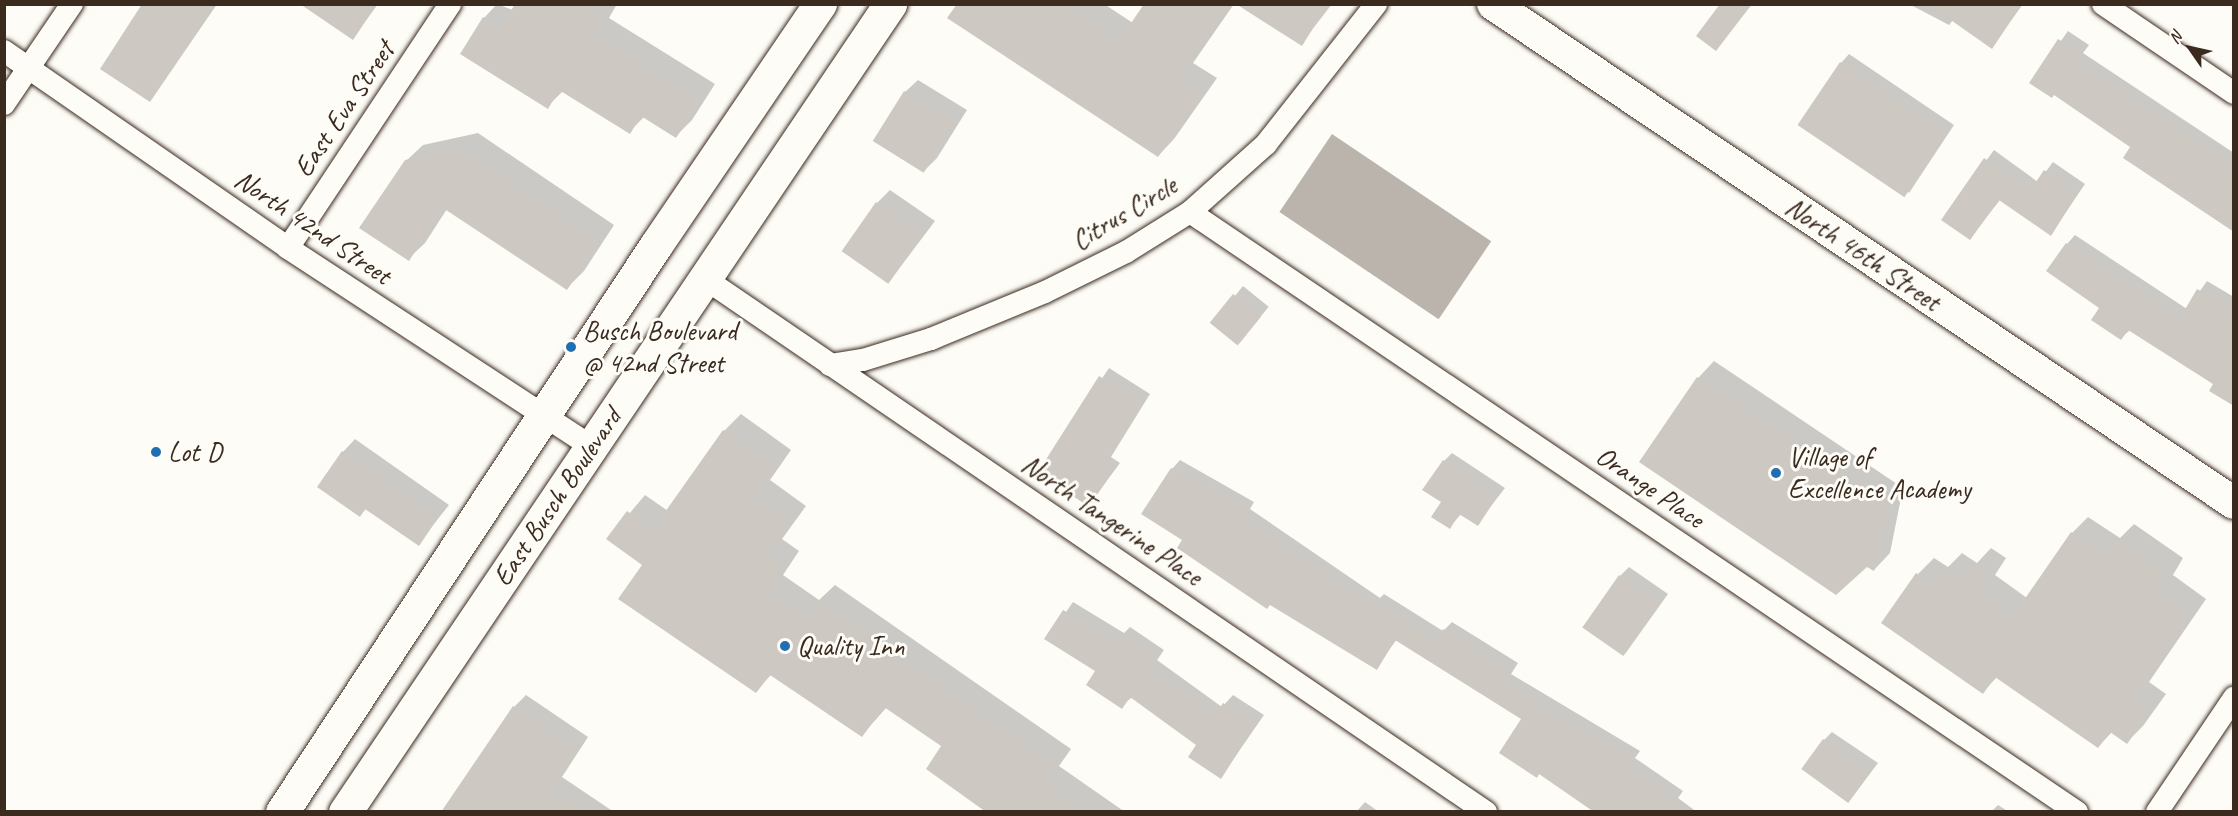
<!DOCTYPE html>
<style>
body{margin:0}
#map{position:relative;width:2238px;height:816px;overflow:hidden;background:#fdfcf7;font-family:Caveat,sans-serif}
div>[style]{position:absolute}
.water>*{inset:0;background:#bbb4ad;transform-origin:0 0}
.shadow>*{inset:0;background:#0003;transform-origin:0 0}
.building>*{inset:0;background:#cdc8c2;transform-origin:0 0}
.roads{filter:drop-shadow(0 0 2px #3b2a1e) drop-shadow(0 0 2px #3b2a1e)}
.street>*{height:22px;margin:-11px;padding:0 11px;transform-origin:11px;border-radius:11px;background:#fdfcf7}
.secondary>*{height:32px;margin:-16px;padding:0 16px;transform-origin:16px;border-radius:16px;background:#fdfcf7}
.primary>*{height:33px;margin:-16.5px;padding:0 16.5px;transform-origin:16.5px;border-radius:16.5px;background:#fdfcf7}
.dots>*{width:16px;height:16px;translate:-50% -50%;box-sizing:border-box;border:3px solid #fdfcf7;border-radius:50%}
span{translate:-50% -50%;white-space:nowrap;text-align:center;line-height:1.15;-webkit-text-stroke:6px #fdfcf7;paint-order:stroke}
.street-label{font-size:28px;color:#3b2a1e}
.poi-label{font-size:28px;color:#3b2a1e}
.left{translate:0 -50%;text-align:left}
.frame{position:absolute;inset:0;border:6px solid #3b2a1e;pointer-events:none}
.north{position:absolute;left:2160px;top:18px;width:60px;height:60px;-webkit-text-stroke:4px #fdfcf7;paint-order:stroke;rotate:304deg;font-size:16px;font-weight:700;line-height:24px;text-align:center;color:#3b2a1e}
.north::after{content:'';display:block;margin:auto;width:21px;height:27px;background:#3b2a1e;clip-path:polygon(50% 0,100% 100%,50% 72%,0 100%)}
</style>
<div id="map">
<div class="water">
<i style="left:1332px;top:134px;width:192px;height:94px;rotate:34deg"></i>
</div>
<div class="shadow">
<i style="clip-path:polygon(145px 4px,217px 4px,150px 100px)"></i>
<i style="clip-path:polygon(308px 4px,378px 4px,353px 38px)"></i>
<i style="clip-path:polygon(497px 4px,513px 10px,517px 4px,617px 4px,609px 18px,715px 84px,692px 120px,676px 136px,645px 116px,629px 132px,563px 91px,547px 107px,484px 18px)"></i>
<i style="clip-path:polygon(958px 4px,1104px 4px,1133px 23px,1146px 4px,1234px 4px,1193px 63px,1217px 78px,1174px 139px,1158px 156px)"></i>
<i style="clip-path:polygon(1239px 4px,1332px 4px,1301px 44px)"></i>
<i style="clip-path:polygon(1722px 4px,1752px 4px,1716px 49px)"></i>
<i style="clip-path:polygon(1909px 4px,2023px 4px,1992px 47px,1953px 20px,1949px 25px)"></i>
<i style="clip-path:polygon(2068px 31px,2089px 45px,2083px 53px,2234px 153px,2234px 231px,2132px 147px,2055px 93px,2031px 83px)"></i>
<i style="clip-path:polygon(1849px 54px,1954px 125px,1909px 193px,1841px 63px)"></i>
<i style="clip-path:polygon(918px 80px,967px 110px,937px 158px,924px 171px,905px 92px)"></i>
<i style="clip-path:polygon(478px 133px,614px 225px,584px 271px,567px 288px,447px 209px,425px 243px,408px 259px,406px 161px,423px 145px)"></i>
<i style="clip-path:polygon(1994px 150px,2038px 182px,2053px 162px,2085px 184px,2051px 234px,2000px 200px,1970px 238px,1943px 219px)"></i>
<i style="clip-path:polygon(890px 190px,935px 221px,889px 282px,877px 203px)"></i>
<i style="clip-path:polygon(2075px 235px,2187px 309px,2207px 281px,2234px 297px,2234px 397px,2130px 330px,2121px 338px,2067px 244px)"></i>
<i style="left:1243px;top:286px;width:33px;height:48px;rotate:39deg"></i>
<i style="clip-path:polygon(1714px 361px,1903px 488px,1890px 553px,1874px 570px,1642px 461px,1698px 378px)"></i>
<i style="clip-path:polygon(1109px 368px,1150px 394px,1111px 457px,1120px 463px,1089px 505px,1040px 471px)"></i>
<i style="clip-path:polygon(741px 414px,791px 450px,770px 480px,806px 506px,782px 539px,799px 551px,783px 575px,819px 600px,835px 585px,1071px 749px,1059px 766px,1125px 812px,989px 812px,943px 745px,887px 707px,862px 735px,772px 674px,755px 691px,644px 565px,608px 539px,645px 495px,668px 511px,724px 431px)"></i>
<i style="clip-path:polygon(355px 439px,449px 505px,418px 544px,367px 508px,360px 515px,343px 452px)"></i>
<i style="clip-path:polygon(1452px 453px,1505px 488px,1477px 524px,1461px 514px,1450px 527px,1443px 502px,1444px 461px)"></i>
<i style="clip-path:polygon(1180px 460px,1254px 502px,1250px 509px,1380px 598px,1384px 594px,1443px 631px,1452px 622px,1518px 663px,1511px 674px,1640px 751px,1635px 758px,1683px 791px,1678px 798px,1697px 812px,1607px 812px,1523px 718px,1397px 639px,1376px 668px,1271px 604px,1184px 540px,1172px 469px)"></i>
<i style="clip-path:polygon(2088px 517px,2120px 538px,2134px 524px,2183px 558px,2173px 575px,2206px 599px,2149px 682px,2166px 694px,2143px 726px,2127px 742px,2112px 732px,2098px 747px,1997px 677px,1983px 692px,1918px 574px,1934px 558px,1948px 567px,1962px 553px,1977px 563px,1991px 548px,2006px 558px,1995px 575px,2027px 598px,2072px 533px)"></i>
<i style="clip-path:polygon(1629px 567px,1668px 594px,1625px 654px,1620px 576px)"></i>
<i style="clip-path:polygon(1073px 602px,1124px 633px,1130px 627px,1164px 650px,1157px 660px,1222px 707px,1233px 695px,1264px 715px,1221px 777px,1198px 745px,1132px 697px,1121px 707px,1097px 671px,1047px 639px)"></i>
<i style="clip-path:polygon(526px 695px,588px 737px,562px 777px,614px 812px,455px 812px,514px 707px)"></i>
<i style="clip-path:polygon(1832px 732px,1878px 763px,1850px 800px,1824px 740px)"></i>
<i style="clip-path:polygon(1365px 802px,1379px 812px,1356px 812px)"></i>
<i style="clip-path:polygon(1998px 805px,2009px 812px,1991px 812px)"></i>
</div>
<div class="building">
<i style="clip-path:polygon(142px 4px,217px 4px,150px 102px,100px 69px)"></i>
<i style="clip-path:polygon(300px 4px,377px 4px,353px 40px)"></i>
<i style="clip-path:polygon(515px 4px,586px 4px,605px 16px,594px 35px,700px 101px,676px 138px,641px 116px,630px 134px,559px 90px,548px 109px,460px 54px,483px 17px,500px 28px)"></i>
<i style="clip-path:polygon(957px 4px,1064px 4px,1119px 41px,1144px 4px,1231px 4px,1178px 80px,1202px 95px,1158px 157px,947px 18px)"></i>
<i style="clip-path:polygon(1236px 4px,1328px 4px,1302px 46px)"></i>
<i style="clip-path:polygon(1720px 4px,1752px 4px,1716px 51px,1696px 36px)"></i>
<i style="clip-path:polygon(1928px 4px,2022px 4px,1992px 49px)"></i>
<i style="clip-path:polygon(2058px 39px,2081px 54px,2075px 62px,2234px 164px,2234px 232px,2123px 158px,2130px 147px,2054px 95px,2052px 98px,2029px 83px)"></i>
<i style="left:1840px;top:62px;width:129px;height:76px;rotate:34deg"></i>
<i style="left:904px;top:91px;width:60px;height:59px;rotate:32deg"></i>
<i style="clip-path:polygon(461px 149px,599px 242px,567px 290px,443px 208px,409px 261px,359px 228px,405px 160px)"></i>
<i style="clip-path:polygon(1984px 158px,2030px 191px,2044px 170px,2078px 193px,2051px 236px,1999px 200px,1970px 240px,1941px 220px)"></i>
<i style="left:876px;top:202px;width:57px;height:60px;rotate:35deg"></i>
<i style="clip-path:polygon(2066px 243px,2180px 318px,2197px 289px,2234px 310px,2234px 406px,2209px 391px,2213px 384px,2128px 330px,2121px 340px,2091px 320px,2099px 308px,2046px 271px)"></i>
<i style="left:1233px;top:294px;width:36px;height:37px;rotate:39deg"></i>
<i style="clip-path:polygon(1099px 376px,1143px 403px,1103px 466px,1112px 472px,1089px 507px,1038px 472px)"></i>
<i style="clip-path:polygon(1697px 377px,1888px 504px,1874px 571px,1867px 567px,1836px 595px,1639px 462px)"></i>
<i style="clip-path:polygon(723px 430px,776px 467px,755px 497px,790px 523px,767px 556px,784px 568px,767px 592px,804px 617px,817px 600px,1055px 766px,1043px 783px,1085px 812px,986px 812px,926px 769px,941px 746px,884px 707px,862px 737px,770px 675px,756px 693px,618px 599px,642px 565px,606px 539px,627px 511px,653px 529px)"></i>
<i style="clip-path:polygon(342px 451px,438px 518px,419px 546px,365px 509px,360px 517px,317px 487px)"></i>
<i style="clip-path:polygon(1443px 460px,1497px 497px,1478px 526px,1459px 514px,1450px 529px,1431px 517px,1441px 502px,1422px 490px)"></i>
<i style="clip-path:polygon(1171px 468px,1247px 511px,1243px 518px,1371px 606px,1374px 602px,1436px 640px,1443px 629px,1511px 672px,1504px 683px,1588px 736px,1591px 732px,1632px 760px,1628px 767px,1692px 812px,1594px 812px,1539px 774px,1537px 778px,1499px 753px,1521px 719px,1395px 640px,1377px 670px,1270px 605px,1267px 609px,1177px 548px,1182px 540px,1141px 514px)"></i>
<i style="clip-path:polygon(2071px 532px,2105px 555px,2117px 540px,2168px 575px,2157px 592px,2191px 616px,2134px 699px,2150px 711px,2127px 744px,2110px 732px,2098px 748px,1995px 677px,1983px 694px,1881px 623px,1916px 573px,1933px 584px,1945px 568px,1962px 580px,1974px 564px,1990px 575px,1979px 592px,2013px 616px)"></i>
<i style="left:1619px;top:575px;width:50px;height:64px;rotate:35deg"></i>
<i style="clip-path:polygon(1063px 610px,1116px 642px,1120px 635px,1156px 659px,1150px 669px,1215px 716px,1223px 703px,1256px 724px,1221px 779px,1188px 757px,1196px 745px,1130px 697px,1122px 709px,1086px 685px,1095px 671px,1044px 639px)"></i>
<i style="clip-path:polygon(513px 706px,577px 750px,551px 790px,582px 812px,441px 812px)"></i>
<i style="left:1823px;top:739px;width:58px;height:37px;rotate:36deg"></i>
</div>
<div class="roads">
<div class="street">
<i style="left:2103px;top:4px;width:158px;rotate:34.2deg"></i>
<i style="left:4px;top:51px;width:346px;rotate:34.7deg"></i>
<i style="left:288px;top:248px;width:362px;rotate:33.2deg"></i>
<i style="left:4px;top:104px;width:121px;rotate:-55.8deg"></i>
<i style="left:1190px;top:212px;width:1071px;rotate:34.08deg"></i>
<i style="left:288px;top:248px;width:293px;rotate:-56.4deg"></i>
<i style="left:704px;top:278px;width:947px;rotate:34.33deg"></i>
<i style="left:830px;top:365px;width:33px;rotate:-9deg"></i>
<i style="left:863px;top:360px;width:71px;rotate:-17.2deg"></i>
<i style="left:931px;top:339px;width:123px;rotate:-22.4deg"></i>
<i style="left:1045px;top:292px;width:90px;rotate:-26.3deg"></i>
<i style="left:1126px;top:252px;width:75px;rotate:-32deg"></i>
<i style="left:1190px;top:212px;width:102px;rotate:-41.8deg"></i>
<i style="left:1266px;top:144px;width:178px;rotate:-51.8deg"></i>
<i style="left:2157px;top:812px;width:138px;rotate:-56deg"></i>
</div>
<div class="secondary">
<i style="left:1493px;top:4px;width:893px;rotate:33.96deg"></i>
</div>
<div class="primary">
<i style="left:282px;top:812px;width:679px;rotate:-56.59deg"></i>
<i style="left:656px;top:245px;width:292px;rotate:-55.8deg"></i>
<i style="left:345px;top:812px;width:975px;rotate:-56deg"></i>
</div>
</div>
<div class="dots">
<i style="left:571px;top:347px;background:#1f6fb2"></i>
<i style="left:156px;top:452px;background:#1f6fb2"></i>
<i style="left:1776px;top:473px;background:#1f6fb2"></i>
<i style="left:785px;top:646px;background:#1f6fb2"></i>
</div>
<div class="street-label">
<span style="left:344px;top:109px;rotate:-56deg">East Eva Street</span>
<span style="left:1124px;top:213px;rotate:-31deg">Citrus Circle</span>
<span style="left:313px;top:227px;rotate:34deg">North 42nd Street</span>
<span style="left:1863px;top:254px;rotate:34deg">North 46th Street</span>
<span style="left:1650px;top:487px;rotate:34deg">Orange Place</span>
<span style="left:557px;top:497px;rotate:-56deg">East Busch Boulevard</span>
<span style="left:1112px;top:520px;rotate:34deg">North Tangerine Place</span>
</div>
<div class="poi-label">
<span class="left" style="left:583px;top:347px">Busch Boulevard<br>@ 42nd Street</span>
<span class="left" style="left:168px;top:452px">Lot D</span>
<span class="left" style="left:1788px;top:473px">Village of<br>Excellence Academy</span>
<span class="left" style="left:797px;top:646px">Quality Inn</span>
</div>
<div class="frame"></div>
<div class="north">N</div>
</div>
